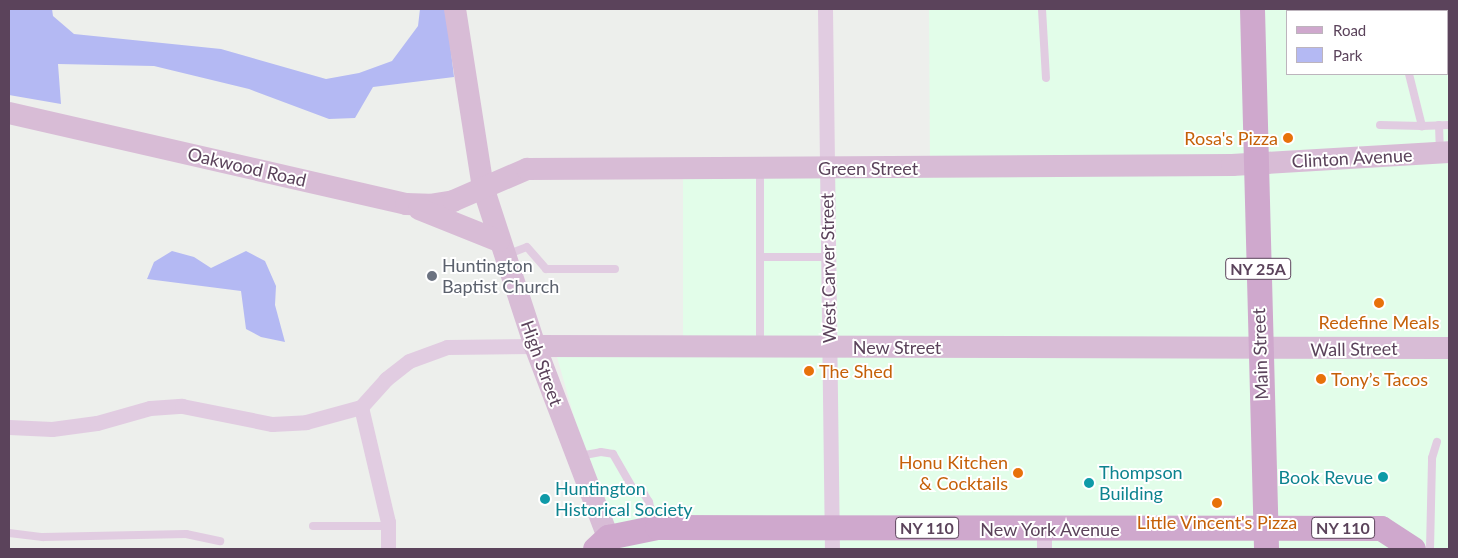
<!DOCTYPE html>
<meta charset="utf-8">
<style>
body{margin:0}
#map{position:relative;width:1458px;height:558px;overflow:hidden;background:#edefec;font-family:Lato,sans-serif}
div>[style]{position:absolute}
.commercial>*{inset:0;background:#e2fde9}
.green>*{inset:0;background:#b4b9f3}
.lane>*{height:8px;margin:-4px;padding:0 4px;transform-origin:4px;border-radius:4px;background:#e1cce1}
.street>*{height:15px;margin:-7.5px;padding:0 7.5px;transform-origin:7.5px;border-radius:7.5px;background:#e1cce1}
.secondary>*{height:22px;margin:-11px;padding:0 11px;transform-origin:11px;border-radius:11px;background:#d8bcd6}
.primary>*{height:25px;margin:-12.5px;padding:0 12.5px;transform-origin:12.5px;border-radius:12.5px;background:#cfa8cd}
.dots>*{width:14px;height:14px;translate:-50% -50%;box-sizing:border-box;border:2px solid #fff;border-radius:50%}
span{translate:-50% -50%;white-space:nowrap;text-align:center;line-height:1.15;-webkit-text-stroke:4px #fff;paint-order:stroke}
.shield-label span{padding:1px 4px;background:#fff;border:1px solid;border-radius:4px;-webkit-text-stroke-width:0}
.shield-label{font-size:16px;color:#5b435b;font-weight:700}
.food-label{font-size:18px;color:#c56008}
.right{translate:-100% -50%;text-align:right}
.left{translate:0 -50%;text-align:left}
.street-label{font-size:18px;color:#5b435b}
.worship-label{font-size:18px;color:#5b616d}
.culture-label{font-size:18px;color:#0d838f}
.frame{position:absolute;inset:0;border:10px solid #5b435b;pointer-events:none}
.legend{position:absolute;left:1286px;top:10px;width:162px;height:65px;box-sizing:border-box;background:#fff;border:1px solid #bdb4bd;margin:0;padding:6px 9px;list-style:none;font-size:15px;color:#5b435b}
.legend li{display:flex;align-items:center;gap:10px;height:25px}
.legend b{width:25px;border:1px solid #bdb4bd}
</style>
<div id="map">
<div class="commercial">
<i style="clip-path:polygon(evenodd,929px 9px,1449px 9px,1449px 549px,598px 549px,608px 536px,557px 357px,683px 356px,683px 176px,930px 175px,929px 9px,1287px 11px,1447px 11px,1447px 74px,1287px 74px,1287px 11px)"></i>
</div>
<div class="green">
<i style="clip-path:polygon(9px 9px,52px 9px,53px 16px,74px 34px,221px 49px,326px 79px,359px 73px,392px 61px,418px 26px,420px 9px,446px 9px,454px 77px,373px 87px,355px 118px,329px 119px,249px 89px,154px 66px,58px 64px,61px 104px,9px 95px)"></i>
<i style="clip-path:polygon(172px 251px,194px 257px,211px 268px,246px 251px,265px 261px,276px 286px,275px 305px,285px 342px,261px 337px,246px 329px,241px 291px,147px 279px,154px 262px)"></i>
</div>
<div class="lane">
<i style="left:1042px;top:9px;width:69px;rotate:86.7deg"></i>
<i style="left:1393px;top:9px;width:2px;rotate:90deg"></i>
<i style="left:1432px;top:9px;width:2px;rotate:63deg"></i>
<i style="left:1447px;top:58px;width:9px;rotate:77deg"></i>
<i style="left:1409px;top:74px;width:54px;rotate:76deg"></i>
<i style="left:1422px;top:126px;width:27px;rotate:-2deg"></i>
<i style="left:1380px;top:125px;width:42px;rotate:1.4deg"></i>
<i style="left:1439px;top:125px;width:25px;rotate:88deg"></i>
<i style="left:760px;top:170px;width:174px;rotate:90deg"></i>
<i style="left:506px;top:255px;width:22px;rotate:-21deg"></i>
<i style="left:527px;top:247px;width:29px;rotate:49deg"></i>
<i style="left:546px;top:269px;width:69px"></i>
<i style="left:760px;top:257px;width:68px"></i>
<i style="left:579px;top:456px;width:22px;rotate:-10deg"></i>
<i style="left:601px;top:452px;width:12px;rotate:9deg"></i>
<i style="left:613px;top:454px;width:38px;rotate:60deg"></i>
<i style="left:632px;top:487px;width:14px;rotate:30deg"></i>
<i style="left:644px;top:494px;width:9px;rotate:58deg"></i>
<i style="left:649px;top:502px;width:23px;rotate:77deg"></i>
<i style="left:313px;top:526px;width:75px"></i>
<i style="left:9px;top:533px;width:34px;rotate:7deg"></i>
<i style="left:43px;top:537px;width:143px;rotate:-1.2deg"></i>
<i style="left:186px;top:534px;width:35px;rotate:12deg"></i>
<i style="left:1430px;top:549px;width:91px;rotate:-88.7deg"></i>
<i style="left:1432px;top:458px;width:17px;rotate:-73deg"></i>
</div>
<div class="street">
<i style="left:825px;top:9px;width:540px;rotate:89.26deg"></i>
<i style="left:361px;top:407px;width:118px;rotate:76.8deg"></i>
<i style="left:388px;top:522px;width:27px;rotate:90deg"></i>
<i style="left:9px;top:427px;width:43px;rotate:2.7deg"></i>
<i style="left:52px;top:429px;width:45px;rotate:-7.6deg"></i>
<i style="left:97px;top:423px;width:55px;rotate:-15.8deg"></i>
<i style="left:150px;top:408px;width:32px;rotate:-4deg"></i>
<i style="left:182px;top:406px;width:92px;rotate:11.3deg"></i>
<i style="left:272px;top:424px;width:34px;rotate:-3deg"></i>
<i style="left:306px;top:422px;width:57px;rotate:-15.3deg"></i>
<i style="left:361px;top:407px;width:38px;rotate:-48deg"></i>
<i style="left:386px;top:379px;width:29px;rotate:-38deg"></i>
<i style="left:409px;top:361px;width:40px;rotate:-20.2deg"></i>
<i style="left:447px;top:347px;width:88px;rotate:-0.7deg"></i>
<i style="left:1044px;top:529px;width:20px;rotate:90deg"></i>
</div>
<div class="secondary">
<i style="left:455px;top:9px;width:180px;rotate:81.1deg"></i>
<i style="left:483px;top:187px;width:167px;rotate:71.9deg"></i>
<i style="left:535px;top:346px;width:204px;rotate:69.1deg"></i>
<i style="left:9px;top:113px;width:407px;rotate:12.9deg"></i>
<i style="left:406px;top:204px;width:23px;rotate:2deg"></i>
<i style="left:429px;top:205px;width:24px;rotate:-9deg"></i>
<i style="left:453px;top:201px;width:81px;rotate:-23.4deg"></i>
<i style="left:527px;top:169px;width:705px;rotate:-0.33deg"></i>
<i style="left:1232px;top:165px;width:217px;rotate:-3.4deg"></i>
<i style="left:419px;top:209px;width:86px;rotate:21.8deg"></i>
<i style="left:535px;top:346px;width:914px;rotate:0.13deg"></i>
</div>
<div class="primary">
<i style="left:1252px;top:9px;width:540px;rotate:88.51deg"></i>
<i style="left:595px;top:549px;width:18px;rotate:-43deg"></i>
<i style="left:608px;top:537px;width:50px;rotate:-11.5deg"></i>
<i style="left:657px;top:527px;width:724px;rotate:0.08deg"></i>
<i style="left:1381px;top:528px;width:38px;rotate:33deg"></i>
</div>
<div class="dots">
<i style="left:1288px;top:138px;background:#e8710a"></i>
<i style="left:432px;top:276px;background:#6b7280"></i>
<i style="left:1379px;top:303px;background:#e8710a"></i>
<i style="left:809px;top:371px;background:#e8710a"></i>
<i style="left:1321px;top:379px;background:#e8710a"></i>
<i style="left:1018px;top:473px;background:#e8710a"></i>
<i style="left:1383px;top:477px;background:#0f9aa8"></i>
<i style="left:1089px;top:483px;background:#0f9aa8"></i>
<i style="left:545px;top:499px;background:#0f9aa8"></i>
<i style="left:1217px;top:503px;background:#e8710a"></i>
</div>
<div class="shield-label">
<span style="left:1258px;top:269px">NY 25A</span>
<span style="left:927px;top:528px">NY 110</span>
<span style="left:1343px;top:528px">NY 110</span>
</div>
<div class="food-label">
<span class="right" style="left:1278px;top:138px">Rosa's Pizza</span>
<span style="left:1379px;top:322px">Redefine Meals</span>
<span class="left" style="left:819px;top:371px">The Shed</span>
<span class="left" style="left:1331px;top:379px">Tony’s Tacos</span>
<span class="right" style="left:1008px;top:473px">Honu Kitchen<br>&amp; Cocktails</span>
<span style="left:1217px;top:522px">Little Vincent's Pizza</span>
</div>
<div class="street-label">
<span style="left:1352px;top:158px;rotate:-3deg">Clinton Avenue</span>
<span style="left:247px;top:167px;rotate:13deg">Oakwood Road</span>
<span style="left:868px;top:168px">Green Street</span>
<span style="left:828px;top:268px;rotate:-91deg">West Carver Street</span>
<span style="left:897px;top:347px">New Street</span>
<span style="left:1354px;top:349px;rotate:-1deg">Wall Street</span>
<span style="left:1260px;top:354px;rotate:-92deg">Main Street</span>
<span style="left:542px;top:363px;rotate:70deg">High Street</span>
<span style="left:1050px;top:529px">New York Avenue</span>
</div>
<div class="worship-label">
<span class="left" style="left:442px;top:276px">Huntington<br>Baptist Church</span>
</div>
<div class="culture-label">
<span class="left" style="left:1099px;top:483px">Thompson<br>Building</span>
<span class="right" style="left:1373px;top:477px">Book Revue</span>
<span class="left" style="left:555px;top:499px">Huntington<br>Historical Society</span>
</div>
<div class="frame"></div>
<ul class="legend">
<li><b style="height:6px;background:#cfa8cd"></b>Road</li>
<li><b style="height:14px;background:#b4b9f3"></b>Park</li>
</ul>
</div>
